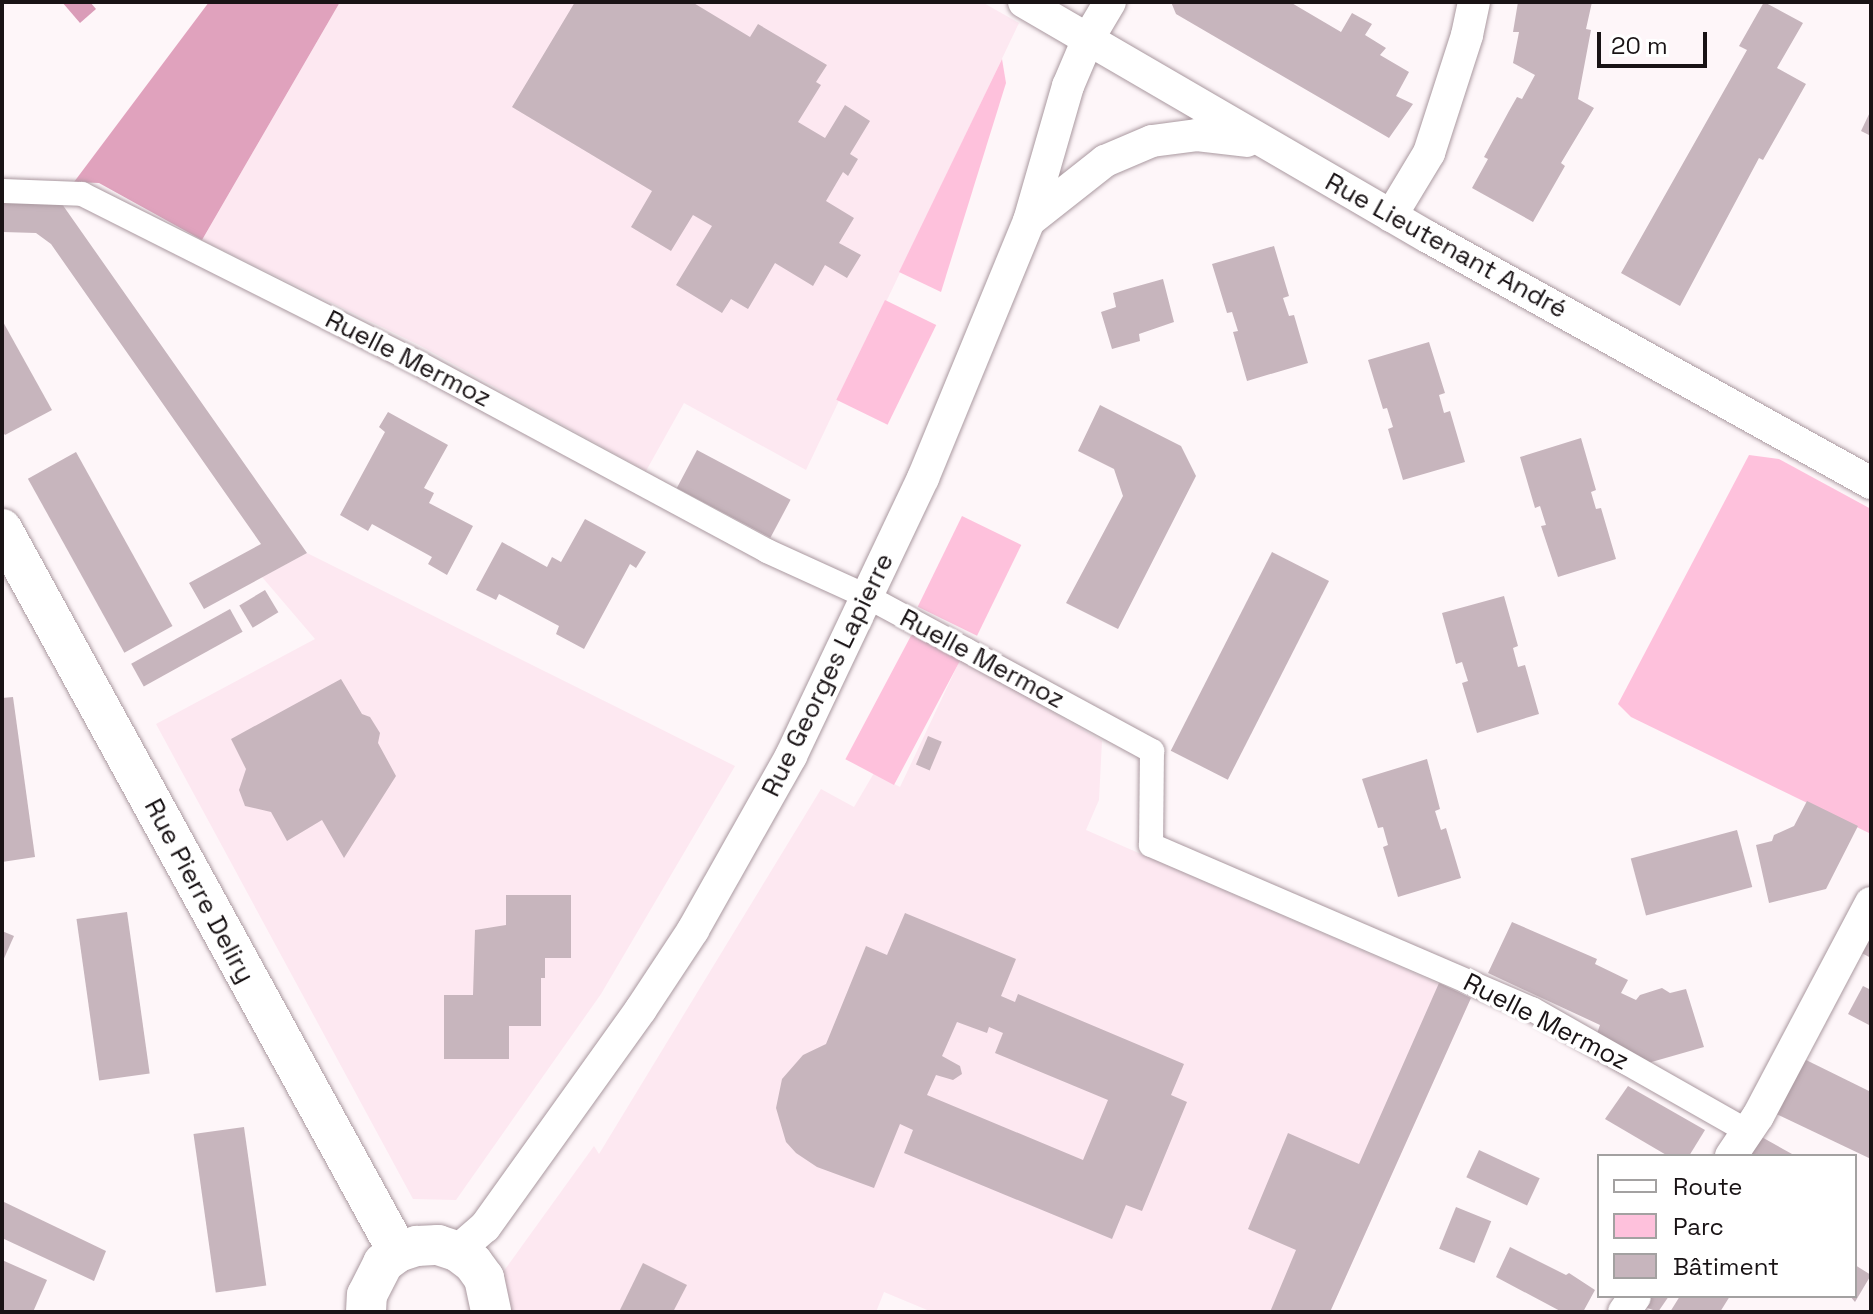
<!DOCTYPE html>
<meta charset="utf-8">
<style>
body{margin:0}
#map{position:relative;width:1873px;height:1314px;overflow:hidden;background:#fef6f9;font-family:"Space Grotesk",sans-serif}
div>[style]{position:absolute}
.built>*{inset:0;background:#fde8f1}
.green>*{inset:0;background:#fec1dc;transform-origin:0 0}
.forest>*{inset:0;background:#e0a2bd}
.water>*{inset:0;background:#da9cb8}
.building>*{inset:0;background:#c7b5bd;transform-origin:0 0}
.roads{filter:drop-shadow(0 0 2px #aa99a0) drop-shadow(0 0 2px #aa99a0)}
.pedestrian>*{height:24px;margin:-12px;padding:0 12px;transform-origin:12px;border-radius:12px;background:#fff}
.minor>*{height:32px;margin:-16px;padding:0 16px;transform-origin:16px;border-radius:16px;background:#fff}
.tertiary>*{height:40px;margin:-20px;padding:0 20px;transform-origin:20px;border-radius:20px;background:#fff}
span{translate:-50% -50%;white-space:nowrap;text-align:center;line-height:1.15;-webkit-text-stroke:7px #fff;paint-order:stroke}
.street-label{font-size:26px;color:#191315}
.frame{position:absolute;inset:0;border:4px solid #191315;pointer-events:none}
.legend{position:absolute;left:1597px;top:1154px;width:260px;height:144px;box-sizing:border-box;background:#fff;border:2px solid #a3a1a1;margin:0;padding:10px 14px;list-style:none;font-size:24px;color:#191315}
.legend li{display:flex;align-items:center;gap:16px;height:40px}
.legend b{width:40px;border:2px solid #a3a1a1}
.scale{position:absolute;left:1597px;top:32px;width:110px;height:36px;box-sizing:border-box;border:4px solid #191315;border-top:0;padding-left:10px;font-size:24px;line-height:28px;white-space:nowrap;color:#191315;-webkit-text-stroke:6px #fff;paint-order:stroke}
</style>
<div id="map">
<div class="built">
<i style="clip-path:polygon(340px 2px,982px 2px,1019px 23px,806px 470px,684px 403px,646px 471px,419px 345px,202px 240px)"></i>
<i style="clip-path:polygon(307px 553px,735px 766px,601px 994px,456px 1200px,413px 1199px,156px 724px,315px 639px,262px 577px)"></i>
<i style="clip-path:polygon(961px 658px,1102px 741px,1099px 800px,1086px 830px,1471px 998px,1330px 1312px,932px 1312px,884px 1292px,876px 1312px,499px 1312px,498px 1279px,594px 1146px,599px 1154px,821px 789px,854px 807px,874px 773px,900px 787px)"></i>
</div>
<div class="green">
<i style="clip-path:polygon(1002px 59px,1006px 83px,941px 292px,899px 272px)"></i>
<i style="left:885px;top:300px;width:57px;height:111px;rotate:26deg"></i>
<i style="clip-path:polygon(1749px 455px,1779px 459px,1871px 509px,1871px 834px,1631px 717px,1618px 704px)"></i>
<i style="left:962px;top:516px;width:66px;height:101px;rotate:26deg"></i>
<i style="left:913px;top:632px;width:55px;height:144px;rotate:28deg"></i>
</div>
<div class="forest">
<i style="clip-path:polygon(209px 2px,340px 2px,202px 240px,99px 183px,74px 182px)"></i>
</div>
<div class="water">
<i style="clip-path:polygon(62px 2px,90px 2px,96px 9px,80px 23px)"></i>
</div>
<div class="building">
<i style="clip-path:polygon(575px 2px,692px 2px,750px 37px,758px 24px,827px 65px,816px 82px,821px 85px,798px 122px,825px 138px,845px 105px,870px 121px,850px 154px,858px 159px,848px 176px,843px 172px,826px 201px,854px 218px,839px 243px,861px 255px,847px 278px,825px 265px,813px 286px,775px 263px,748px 309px,731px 299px,722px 313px,676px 285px,712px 226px,693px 215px,671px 251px,631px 227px,652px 191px,512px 107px)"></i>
<i style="clip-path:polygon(1171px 2px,1290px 2px,1341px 32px,1352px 13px,1372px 24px,1365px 35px,1386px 48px,1380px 55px,1409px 72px,1396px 96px,1413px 104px,1389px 138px,1176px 14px)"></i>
<i style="clip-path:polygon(1518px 2px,1592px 2px,1586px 29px,1591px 30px,1578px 99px,1594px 108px,1561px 163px,1565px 166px,1533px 222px,1472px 188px,1488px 159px,1484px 157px,1509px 111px,1517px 97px,1522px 99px,1535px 75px,1513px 63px,1519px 32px,1513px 32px)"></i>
<i style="clip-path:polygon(1764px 2px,1803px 23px,1777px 68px,1806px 84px,1763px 160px,1759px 158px,1680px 306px,1621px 273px,1747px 50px,1739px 46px)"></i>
<i style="clip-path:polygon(1871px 110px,1871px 136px,1861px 131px)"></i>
<i style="clip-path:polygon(4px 202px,62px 204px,307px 553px,204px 609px,189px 583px,261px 544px,51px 244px,36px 233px,3px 232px)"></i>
<i style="clip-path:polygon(1274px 246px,1289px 296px,1283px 298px,1289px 316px,1294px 315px,1308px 363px,1247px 381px,1233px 332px,1238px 331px,1232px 312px,1227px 313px,1212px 264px)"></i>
<i style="clip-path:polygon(1163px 279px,1174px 322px,1139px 334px,1140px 341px,1112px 349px,1101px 312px,1116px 307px,1113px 293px)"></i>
<i style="clip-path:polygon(2px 320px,52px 410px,5px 435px,2px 431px)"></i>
<i style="clip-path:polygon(1429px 342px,1445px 393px,1439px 395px,1444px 413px,1450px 411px,1465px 462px,1403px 480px,1388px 429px,1393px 427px,1387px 408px,1383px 409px,1368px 360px)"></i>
<i style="clip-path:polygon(1100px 405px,1181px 446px,1196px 476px,1118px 629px,1066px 603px,1123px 496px,1114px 469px,1078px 451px)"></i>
<i style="clip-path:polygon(388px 412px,448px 445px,424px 488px,434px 493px,429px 503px,473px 526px,447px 575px,428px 564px,432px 557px,372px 524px,368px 531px,340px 515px,385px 432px,379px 427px)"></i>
<i style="clip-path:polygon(1581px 438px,1596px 490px,1591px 492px,1596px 509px,1601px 508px,1616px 559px,1558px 577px,1541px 526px,1546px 525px,1540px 506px,1535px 508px,1520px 457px)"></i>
<i style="left:697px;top:450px;width:106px;height:43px;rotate:28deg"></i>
<i style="left:76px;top:452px;width:199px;height:55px;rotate:61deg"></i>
<i style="clip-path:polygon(585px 519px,646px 552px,636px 568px,630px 564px,584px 649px,556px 634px,559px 626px,499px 594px,496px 600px,476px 590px,502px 542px,547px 567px,552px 557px,561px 562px)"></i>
<i style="left:1272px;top:552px;width:64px;height:223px;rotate:27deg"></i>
<i style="left:265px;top:590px;width:26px;height:30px;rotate:59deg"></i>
<i style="clip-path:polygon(1504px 596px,1518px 646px,1513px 648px,1518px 667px,1525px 665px,1539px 714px,1477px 733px,1462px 683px,1468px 681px,1462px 662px,1456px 664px,1442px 613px)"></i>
<i style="left:230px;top:609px;width:26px;height:113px;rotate:61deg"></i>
<i style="clip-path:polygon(341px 679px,362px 714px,370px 717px,380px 733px,378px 743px,396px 776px,344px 858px,322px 820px,287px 841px,271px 812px,245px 806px,239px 790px,246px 769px,231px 739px)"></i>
<i style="clip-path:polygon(13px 697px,35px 857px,2px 862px,2px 698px)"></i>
<i style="left:928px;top:736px;width:15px;height:31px;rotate:23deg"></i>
<i style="clip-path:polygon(1427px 759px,1440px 809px,1435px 811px,1441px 830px,1446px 828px,1461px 878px,1398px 897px,1383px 847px,1388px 845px,1383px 827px,1378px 828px,1362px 779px)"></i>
<i style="clip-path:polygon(1807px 801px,1858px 826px,1826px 889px,1769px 903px,1756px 845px,1772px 841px,1774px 835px,1794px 826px)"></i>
<i style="left:1737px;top:830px;width:59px;height:110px;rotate:75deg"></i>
<i style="clip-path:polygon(506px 895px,571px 895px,571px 958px,545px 958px,545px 978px,541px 978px,541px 1026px,509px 1026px,509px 1059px,444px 1059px,444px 995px,473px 995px,475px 930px,506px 925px)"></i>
<i style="left:127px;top:912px;width:163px;height:51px;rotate:82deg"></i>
<i style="clip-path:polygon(evenodd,905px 913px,1016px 959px,1001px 996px,1015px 1002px,1018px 994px,1184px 1064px,1171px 1095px,1187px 1102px,1142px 1211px,1126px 1205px,1112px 1239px,904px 1153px,913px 1130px,900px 1124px,874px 1188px,817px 1167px,796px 1153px,786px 1142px,776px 1108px,782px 1079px,803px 1055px,826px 1044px,866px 946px,887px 955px,905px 913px,957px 1022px,987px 1033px,989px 1027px,1003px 1033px,995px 1053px,1108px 1100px,1083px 1160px,927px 1095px,936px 1075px,953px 1080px,962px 1074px,960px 1066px,942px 1056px,957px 1022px)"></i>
<i style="clip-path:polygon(1512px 922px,1597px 959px,1595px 964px,1628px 980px,1621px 993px,1636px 1000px,1640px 995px,1662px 988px,1670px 993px,1686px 989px,1704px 1047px,1641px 1065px,1595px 1039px,1600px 1025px,1488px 973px)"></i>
<i style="clip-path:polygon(1871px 927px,1871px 958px,1858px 951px)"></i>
<i style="clip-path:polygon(2px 931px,14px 936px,2px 963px)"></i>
<i style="clip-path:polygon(1439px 983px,1471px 998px,1330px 1312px,1270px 1312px,1296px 1250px,1248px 1229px,1288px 1133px,1359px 1164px)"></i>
<i style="clip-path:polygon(1863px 986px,1871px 990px,1871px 1026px,1848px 1014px)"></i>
<i style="clip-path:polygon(1802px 1058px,1871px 1092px,1871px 1159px,1770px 1111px)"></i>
<i style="clip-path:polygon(1628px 1086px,1705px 1130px,1689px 1156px,1668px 1156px,1605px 1119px)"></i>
<i style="left:244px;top:1127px;width:160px;height:51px;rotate:82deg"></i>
<i style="clip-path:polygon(1758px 1135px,1792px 1154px,1791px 1156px,1746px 1156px)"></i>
<i style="left:1479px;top:1150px;width:67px;height:30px;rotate:25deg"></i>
<i style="clip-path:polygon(2px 1201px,106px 1251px,94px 1281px,2px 1238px)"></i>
<i style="left:1456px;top:1207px;width:38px;height:45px;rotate:22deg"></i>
<i style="clip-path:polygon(1510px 1247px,1566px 1275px,1569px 1273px,1595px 1290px,1583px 1312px,1562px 1312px,1496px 1277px)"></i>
<i style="clip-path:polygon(2px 1260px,47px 1280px,33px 1312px,2px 1312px)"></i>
<i style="clip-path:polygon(643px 1263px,687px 1285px,673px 1312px,619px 1312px)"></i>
<i style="clip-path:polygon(1855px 1265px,1871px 1275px,1855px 1302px,1850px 1296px,1855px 1296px)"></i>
<i style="clip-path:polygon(1646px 1296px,1669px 1296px,1658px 1312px,1640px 1305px)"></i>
<i style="clip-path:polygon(1680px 1296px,1730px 1296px,1720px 1312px,1670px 1312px)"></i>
</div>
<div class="roads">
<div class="pedestrian">
<i style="left:2px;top:191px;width:80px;rotate:2.1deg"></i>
<i style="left:82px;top:194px;width:378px;rotate:26.7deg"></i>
<i style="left:420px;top:364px;width:394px;rotate:28.3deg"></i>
<i style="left:767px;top:551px;width:111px;rotate:24.5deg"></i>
<i style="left:868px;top:597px;width:111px;rotate:28.4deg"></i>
<i style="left:966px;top:650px;width:212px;rotate:28.5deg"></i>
<i style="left:1152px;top:751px;width:94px;rotate:90.6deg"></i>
<i style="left:1151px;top:845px;width:415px;rotate:23.3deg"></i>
<i style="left:1532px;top:1009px;width:247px;rotate:29.6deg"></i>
</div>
<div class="minor">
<i style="left:1024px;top:2px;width:467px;rotate:30.2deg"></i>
<i style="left:1428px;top:237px;width:507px;rotate:29.04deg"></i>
<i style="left:1391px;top:216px;width:74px;rotate:-58.9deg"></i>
<i style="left:1429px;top:153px;width:124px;rotate:-72.1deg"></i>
<i style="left:1467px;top:35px;width:34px;rotate:-78deg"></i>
<i style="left:1029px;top:221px;width:97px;rotate:-38.3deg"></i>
<i style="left:1105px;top:161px;width:51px;rotate:-23.1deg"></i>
<i style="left:1152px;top:141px;width:45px;rotate:-7.6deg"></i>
<i style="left:1197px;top:135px;width:50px;rotate:6.8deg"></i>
<i style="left:1731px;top:1156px;width:48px;rotate:-56deg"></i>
<i style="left:1758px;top:1116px;width:241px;rotate:-62.1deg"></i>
<i style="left:457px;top:1251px;width:37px;rotate:-41deg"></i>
<i style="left:485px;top:1227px;width:268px;rotate:-54.4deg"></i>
<i style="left:641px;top:1009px;width:95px;rotate:-56.6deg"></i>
<i style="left:693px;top:930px;width:200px;rotate:-60.6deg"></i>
<i style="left:791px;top:756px;width:308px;rotate:-64.6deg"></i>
<i style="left:923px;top:478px;width:278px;rotate:-67.6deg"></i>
<i style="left:1029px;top:221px;width:141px;rotate:-73.9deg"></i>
<i style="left:1068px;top:86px;width:51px;rotate:-66.9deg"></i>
<i style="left:1088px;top:39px;width:43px;rotate:-59.3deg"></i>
<i style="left:1624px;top:1312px;width:19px;rotate:-55deg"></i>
</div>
<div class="tertiary">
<i style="left:2px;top:529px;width:824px;rotate:61.29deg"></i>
<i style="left:366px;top:1312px;width:17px;rotate:-87deg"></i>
<i style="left:367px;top:1295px;width:36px;rotate:-63deg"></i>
<i style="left:383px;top:1263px;width:19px;rotate:-36deg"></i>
<i style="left:398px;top:1252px;width:20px;rotate:-18deg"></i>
<i style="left:417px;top:1246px;width:21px;rotate:-3deg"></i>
<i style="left:438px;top:1245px;width:20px;rotate:18deg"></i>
<i style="left:457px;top:1251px;width:20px;rotate:37deg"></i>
<i style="left:473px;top:1263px;width:19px;rotate:54deg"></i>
<i style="left:484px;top:1278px;width:35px;rotate:78deg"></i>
</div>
</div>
<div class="street-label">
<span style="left:1446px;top:246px;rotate:29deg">Rue Lieutenant André</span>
<span style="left:408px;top:359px;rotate:27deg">Ruelle Mermoz</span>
<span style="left:982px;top:659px;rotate:28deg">Ruelle Mermoz</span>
<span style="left:828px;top:675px;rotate:-64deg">Rue Georges Lapierre</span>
<span style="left:199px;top:891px;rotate:62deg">Rue Pierre Deliry</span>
<span style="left:1546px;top:1022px;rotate:27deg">Ruelle Mermoz</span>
</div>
<div class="frame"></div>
<ul class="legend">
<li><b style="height:10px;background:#fff"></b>Route</li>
<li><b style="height:22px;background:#fec1dc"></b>Parc</li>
<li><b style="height:22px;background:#c7b5bd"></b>Bâtiment</li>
</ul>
<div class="scale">20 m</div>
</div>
